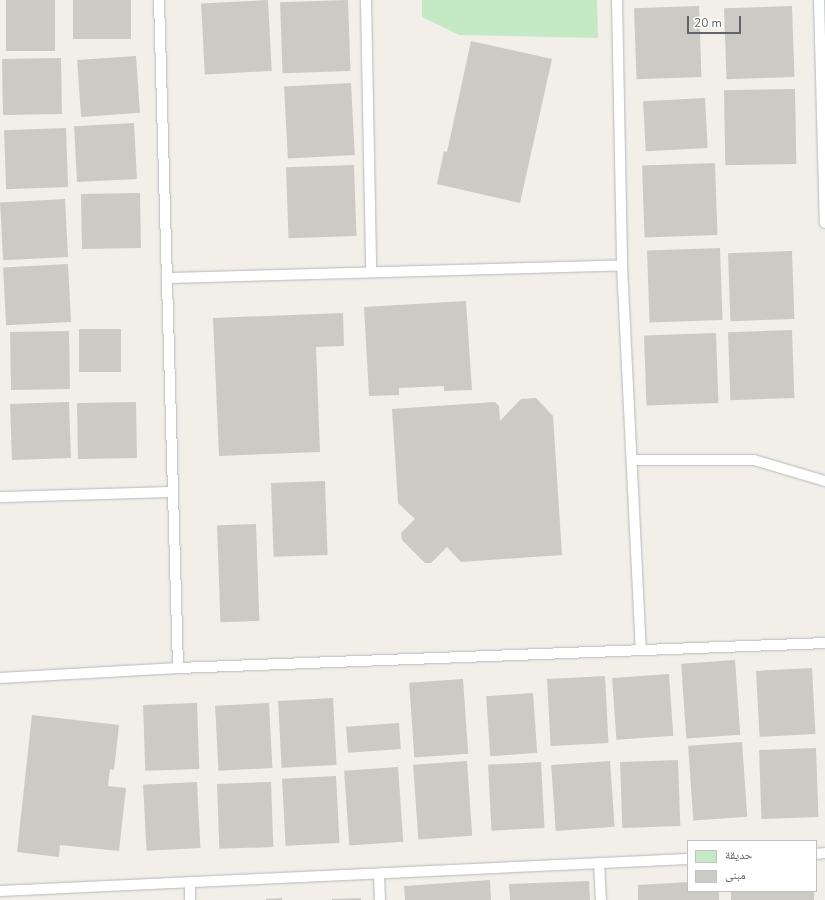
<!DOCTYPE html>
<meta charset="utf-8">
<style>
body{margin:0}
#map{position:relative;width:825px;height:900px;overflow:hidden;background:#f1efe8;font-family:"Nunito Sans","Noto Naskh Arabic",sans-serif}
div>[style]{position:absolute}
.green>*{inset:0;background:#c5e8c5}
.building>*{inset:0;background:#cccac5;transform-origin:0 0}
.roads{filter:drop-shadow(0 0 1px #b5b8bc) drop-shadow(0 0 1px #b5b8bc)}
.service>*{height:10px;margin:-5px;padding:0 5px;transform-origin:5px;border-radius:5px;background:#fff}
span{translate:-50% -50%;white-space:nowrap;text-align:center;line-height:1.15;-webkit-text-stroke:3.5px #fff;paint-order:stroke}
.legend{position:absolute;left:687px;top:840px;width:130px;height:52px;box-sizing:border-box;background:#fff;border:1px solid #bfc1c3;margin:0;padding:5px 7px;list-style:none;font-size:12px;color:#5f6368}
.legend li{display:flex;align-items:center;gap:8px;height:20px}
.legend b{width:20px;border:1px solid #bfc1c3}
.scale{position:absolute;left:687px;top:16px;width:54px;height:18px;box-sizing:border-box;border:2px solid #5f6368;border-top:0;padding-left:5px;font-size:12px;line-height:14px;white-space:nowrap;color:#5f6368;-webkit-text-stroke:3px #fff;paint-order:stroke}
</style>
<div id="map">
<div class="green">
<i style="clip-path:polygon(422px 0,597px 0,598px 38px,459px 35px,422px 17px)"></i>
</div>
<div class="building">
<i style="left:6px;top:0;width:49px;height:51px"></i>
<i style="left:73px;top:0;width:58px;height:39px"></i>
<i style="left:268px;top:0;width:71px;height:67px;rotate:87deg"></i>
<i style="left:348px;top:0;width:71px;height:68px;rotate:88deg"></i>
<i style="left:699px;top:6px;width:71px;height:65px;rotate:88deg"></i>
<i style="left:792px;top:6px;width:71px;height:68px;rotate:88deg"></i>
<i style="clip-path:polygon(471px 41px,552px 59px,520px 203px,437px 184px,444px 151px,447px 152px)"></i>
<i style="left:136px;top:56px;width:57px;height:59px;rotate:86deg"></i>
<i style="left:61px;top:58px;width:56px;height:59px;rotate:89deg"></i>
<i style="left:351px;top:83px;width:72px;height:67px;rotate:87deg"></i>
<i style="left:795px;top:89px;width:75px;height:71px;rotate:89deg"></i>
<i style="left:705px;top:98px;width:50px;height:62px;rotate:87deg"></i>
<i style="left:134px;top:123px;width:56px;height:60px;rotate:87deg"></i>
<i style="left:66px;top:128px;width:59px;height:62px;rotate:88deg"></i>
<i style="left:715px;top:163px;width:72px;height:73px;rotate:88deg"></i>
<i style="left:354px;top:165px;width:71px;height:68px;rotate:88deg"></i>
<i style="left:140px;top:193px;width:55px;height:59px;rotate:89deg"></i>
<i style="left:65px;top:199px;width:58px;height:65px;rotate:87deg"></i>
<i style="left:720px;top:248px;width:72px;height:73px;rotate:88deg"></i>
<i style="left:792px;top:251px;width:68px;height:64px;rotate:88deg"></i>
<i style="left:68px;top:264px;width:58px;height:65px;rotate:87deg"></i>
<i style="clip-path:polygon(466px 301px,472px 390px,444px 391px,444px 386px,399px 388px,399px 395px,369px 396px,364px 307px)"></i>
<i style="clip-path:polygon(343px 313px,344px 346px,316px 347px,320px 452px,219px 456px,213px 318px)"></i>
<i style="left:79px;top:329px;width:42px;height:43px"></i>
<i style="left:792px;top:330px;width:68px;height:64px;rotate:88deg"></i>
<i style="left:69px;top:331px;width:58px;height:59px;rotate:89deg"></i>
<i style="left:716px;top:333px;width:70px;height:72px;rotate:88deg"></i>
<i style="clip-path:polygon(536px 398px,553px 416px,562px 555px,461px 562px,447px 547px,431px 563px,425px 563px,402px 540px,401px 533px,415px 519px,398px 503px,392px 409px,495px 402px,499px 406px,500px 421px,521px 399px)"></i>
<i style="left:69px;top:402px;width:56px;height:59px;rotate:88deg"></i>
<i style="left:136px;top:402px;width:56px;height:59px;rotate:89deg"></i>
<i style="left:325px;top:481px;width:74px;height:54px;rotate:88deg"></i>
<i style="left:256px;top:524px;width:97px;height:39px;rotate:88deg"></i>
<i style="left:735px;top:660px;width:75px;height:54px;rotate:86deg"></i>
<i style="left:812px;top:668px;width:66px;height:56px;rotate:87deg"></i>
<i style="left:669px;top:674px;width:62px;height:57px;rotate:86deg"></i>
<i style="left:605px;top:676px;width:67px;height:58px;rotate:87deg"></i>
<i style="left:463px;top:679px;width:75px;height:54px;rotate:86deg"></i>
<i style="left:533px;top:693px;width:60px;height:47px;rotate:86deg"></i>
<i style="left:333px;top:698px;width:67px;height:55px;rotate:87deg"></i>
<i style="left:197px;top:703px;width:66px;height:54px;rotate:88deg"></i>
<i style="left:269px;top:703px;width:65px;height:54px;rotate:87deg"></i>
<i style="clip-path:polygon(32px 715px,119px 725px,114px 770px,110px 769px,108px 786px,126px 788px,119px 851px,60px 845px,59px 857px,17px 852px)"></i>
<i style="left:399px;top:723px;width:26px;height:53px;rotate:86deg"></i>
<i style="left:742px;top:742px;width:75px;height:54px;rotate:86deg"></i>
<i style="left:816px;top:748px;width:69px;height:57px;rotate:88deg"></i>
<i style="left:678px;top:760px;width:66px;height:58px;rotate:88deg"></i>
<i style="left:467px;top:761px;width:75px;height:54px;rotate:86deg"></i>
<i style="left:610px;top:761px;width:66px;height:59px;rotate:86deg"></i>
<i style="left:541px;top:762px;width:66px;height:53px;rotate:87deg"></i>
<i style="left:398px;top:767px;width:75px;height:54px;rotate:86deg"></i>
<i style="left:336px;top:776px;width:67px;height:54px;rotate:87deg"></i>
<i style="left:197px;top:782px;width:66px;height:54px;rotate:87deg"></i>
<i style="left:271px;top:782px;width:65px;height:54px;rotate:88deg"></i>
<i style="clip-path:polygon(490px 880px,491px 900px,405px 900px,404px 886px)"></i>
<i style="clip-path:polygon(589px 881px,590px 900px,510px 900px,509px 884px)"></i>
<i style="clip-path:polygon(688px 882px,688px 891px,719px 891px,719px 900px,638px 900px,638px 885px)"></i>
<i style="left:731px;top:891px;width:83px;height:9px"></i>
<i style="clip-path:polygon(282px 898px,282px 900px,266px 900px,266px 899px)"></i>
<i style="clip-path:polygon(361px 898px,361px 900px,332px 900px,332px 899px)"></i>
</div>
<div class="roads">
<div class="service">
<i style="left:159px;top:0;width:668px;rotate:88.37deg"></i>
<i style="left:178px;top:668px;width:647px;rotate:-2.21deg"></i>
<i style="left:366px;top:0;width:272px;rotate:88.9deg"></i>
<i style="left:617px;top:0;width:265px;rotate:88.9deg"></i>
<i style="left:622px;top:265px;width:384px;rotate:87.2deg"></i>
<i style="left:819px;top:0;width:223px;rotate:88.5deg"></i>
<i style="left:167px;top:278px;width:455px;rotate:-1.6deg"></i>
<i style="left:633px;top:460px;width:121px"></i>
<i style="left:754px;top:460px;width:74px;rotate:16.5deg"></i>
<i style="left:0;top:497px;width:173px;rotate:-1.7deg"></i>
<i style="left:0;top:678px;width:178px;rotate:-3.2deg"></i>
<i style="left:816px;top:854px;width:9px;rotate:-6deg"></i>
<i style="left:599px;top:863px;width:37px;rotate:87deg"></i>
<i style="left:379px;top:874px;width:26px;rotate:88deg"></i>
<i style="left:190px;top:882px;width:18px;rotate:90deg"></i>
<i style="left:0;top:891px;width:689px;rotate:-2.66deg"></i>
</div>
</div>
<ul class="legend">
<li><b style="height:11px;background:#c5e8c5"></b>حديقة</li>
<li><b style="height:11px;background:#cccac5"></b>مبنى</li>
</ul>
<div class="scale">20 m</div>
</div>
